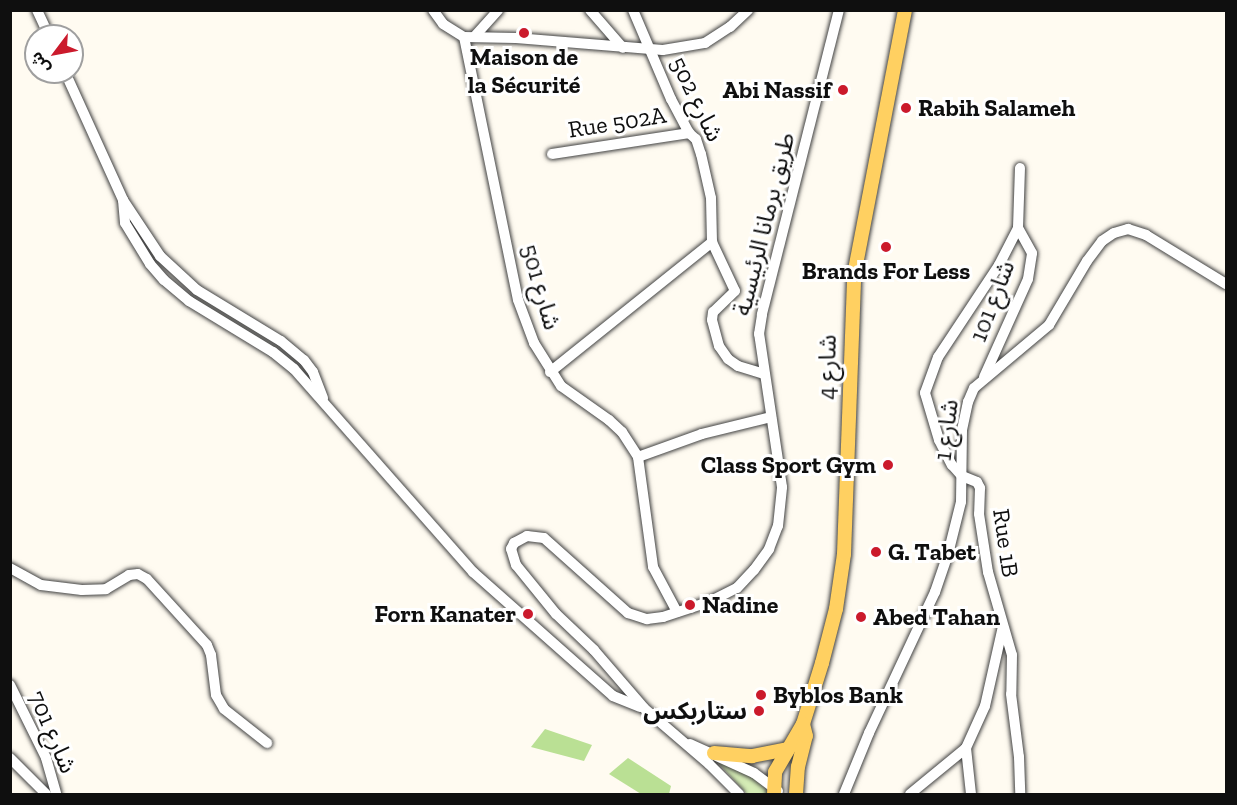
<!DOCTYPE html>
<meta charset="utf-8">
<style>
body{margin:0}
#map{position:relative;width:1237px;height:805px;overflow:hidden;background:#fffbf1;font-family:"Zilla Slab","Noto Sans Arabic",serif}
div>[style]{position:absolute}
.green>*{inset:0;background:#d6edb6}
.forest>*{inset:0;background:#bae094}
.roads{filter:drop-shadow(0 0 2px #424242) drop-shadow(0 0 2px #424242)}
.minor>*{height:10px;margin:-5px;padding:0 5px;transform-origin:5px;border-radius:5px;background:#fff}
.major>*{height:14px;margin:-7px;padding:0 7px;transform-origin:7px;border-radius:7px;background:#ffd061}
.dots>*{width:16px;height:16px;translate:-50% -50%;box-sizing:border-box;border:3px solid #fff;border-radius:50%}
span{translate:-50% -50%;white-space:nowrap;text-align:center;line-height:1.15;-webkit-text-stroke:6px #fff;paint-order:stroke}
.poi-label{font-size:24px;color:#0f0f0f;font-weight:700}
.right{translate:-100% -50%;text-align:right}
.left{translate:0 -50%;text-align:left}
.street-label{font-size:24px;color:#0f0f0f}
.frame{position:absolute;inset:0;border:12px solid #0f0f0f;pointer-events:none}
.north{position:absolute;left:24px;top:24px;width:60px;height:60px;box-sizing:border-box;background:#fff;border:2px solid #9f9f9f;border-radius:50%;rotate:238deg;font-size:16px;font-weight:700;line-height:24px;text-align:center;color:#0f0f0f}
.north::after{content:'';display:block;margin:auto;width:21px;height:27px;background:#cb1a2c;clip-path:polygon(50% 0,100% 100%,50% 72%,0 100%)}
</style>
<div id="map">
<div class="green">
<i style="clip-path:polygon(708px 752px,754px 778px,765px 787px,768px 794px,747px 794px)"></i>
</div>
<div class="forest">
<i style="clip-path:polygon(545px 729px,592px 745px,584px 761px,531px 747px)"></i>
<i style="clip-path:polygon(628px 758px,671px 786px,669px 794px,641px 794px,609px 774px)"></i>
</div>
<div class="roads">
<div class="minor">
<i style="left:37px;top:10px;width:29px;rotate:65deg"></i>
<i style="left:433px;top:10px;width:17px;rotate:54deg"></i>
<i style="left:443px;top:24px;width:25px;rotate:32deg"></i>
<i style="left:464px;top:37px;width:52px;rotate:1.1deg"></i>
<i style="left:516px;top:38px;width:147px;rotate:4.7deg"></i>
<i style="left:663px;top:50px;width:43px;rotate:-9.5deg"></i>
<i style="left:705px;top:43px;width:30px;rotate:-33deg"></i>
<i style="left:730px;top:27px;width:25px;rotate:-43deg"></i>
<i style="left:590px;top:10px;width:50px;rotate:49deg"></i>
<i style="left:633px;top:10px;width:97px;rotate:66.9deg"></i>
<i style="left:671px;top:99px;width:38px;rotate:62deg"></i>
<i style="left:689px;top:133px;width:9px;rotate:41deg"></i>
<i style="left:696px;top:139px;width:16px;rotate:72deg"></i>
<i style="left:701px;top:154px;width:45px;rotate:77.2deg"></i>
<i style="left:711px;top:198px;width:44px;rotate:88.7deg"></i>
<i style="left:712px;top:242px;width:54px;rotate:64.9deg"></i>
<i style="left:735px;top:291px;width:30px;rotate:136deg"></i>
<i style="left:713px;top:312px;width:8px;rotate:97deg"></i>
<i style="left:712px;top:320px;width:27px;rotate:75deg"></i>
<i style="left:719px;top:346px;width:16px;rotate:55deg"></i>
<i style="left:728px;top:359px;width:12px;rotate:35deg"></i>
<i style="left:738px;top:366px;width:27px;rotate:17deg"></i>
<i style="left:464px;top:37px;width:268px;rotate:78.4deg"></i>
<i style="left:518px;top:300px;width:46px;rotate:69.6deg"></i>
<i style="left:534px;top:343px;width:51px;rotate:57.9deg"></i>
<i style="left:561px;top:386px;width:59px;rotate:35.3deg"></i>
<i style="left:609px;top:420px;width:18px;rotate:43deg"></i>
<i style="left:622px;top:432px;width:30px;rotate:57deg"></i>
<i style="left:638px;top:457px;width:111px;rotate:82.2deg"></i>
<i style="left:653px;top:567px;width:51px;rotate:61.9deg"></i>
<i style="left:474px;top:37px;width:36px;rotate:-48deg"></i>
<i style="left:65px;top:72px;width:141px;rotate:65.6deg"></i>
<i style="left:123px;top:200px;width:67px;rotate:56.5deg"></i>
<i style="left:160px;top:256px;width:50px;rotate:42.6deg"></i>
<i style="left:197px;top:290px;width:98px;rotate:31.3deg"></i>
<i style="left:281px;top:341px;width:30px;rotate:40deg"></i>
<i style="left:304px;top:360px;width:15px;rotate:53deg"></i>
<i style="left:313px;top:372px;width:28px;rotate:69deg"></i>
<i style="left:552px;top:154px;width:139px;rotate:-8.7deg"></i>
<i style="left:123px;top:200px;width:23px;rotate:85deg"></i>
<i style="left:125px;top:223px;width:48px;rotate:58.6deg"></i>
<i style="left:150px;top:264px;width:21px;rotate:49deg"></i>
<i style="left:164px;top:280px;width:33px;rotate:40deg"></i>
<i style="left:189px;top:301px;width:98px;rotate:31.3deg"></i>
<i style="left:273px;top:352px;width:27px;rotate:39deg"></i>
<i style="left:294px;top:369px;width:271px;rotate:48.6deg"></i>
<i style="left:473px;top:572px;width:187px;rotate:41.5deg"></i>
<i style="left:613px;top:696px;width:29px;rotate:22deg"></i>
<i style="left:1018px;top:228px;width:42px;rotate:117.2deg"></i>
<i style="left:999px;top:265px;width:110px;rotate:123.5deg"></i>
<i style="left:938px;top:357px;width:38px;rotate:110deg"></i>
<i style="left:925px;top:393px;width:49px;rotate:73.4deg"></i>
<i style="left:939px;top:440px;width:28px;rotate:63deg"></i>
<i style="left:952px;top:465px;width:15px;rotate:48deg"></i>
<i style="left:962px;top:476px;width:16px;rotate:22deg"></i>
<i style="left:977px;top:482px;width:7px;rotate:63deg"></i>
<i style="left:980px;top:488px;width:26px;rotate:92deg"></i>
<i style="left:979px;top:514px;width:59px;rotate:81.2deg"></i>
<i style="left:988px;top:572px;width:86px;rotate:73.9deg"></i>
<i style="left:1012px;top:655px;width:39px;rotate:91deg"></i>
<i style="left:1011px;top:694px;width:64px;rotate:82.8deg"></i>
<i style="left:1019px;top:757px;width:37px;rotate:88deg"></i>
<i style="left:550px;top:372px;width:208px;rotate:-38.7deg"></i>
<i style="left:984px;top:377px;width:107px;rotate:-65.8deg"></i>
<i style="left:1028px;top:279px;width:26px;rotate:-81deg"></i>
<i style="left:1032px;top:253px;width:29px;rotate:-119deg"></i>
<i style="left:1018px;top:228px;width:60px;rotate:-88.1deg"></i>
<i style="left:638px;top:457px;width:68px;rotate:-19.8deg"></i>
<i style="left:702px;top:434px;width:71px;rotate:-13.8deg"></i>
<i style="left:10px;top:568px;width:35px;rotate:29deg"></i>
<i style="left:41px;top:585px;width:41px;rotate:7deg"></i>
<i style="left:82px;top:590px;width:24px;rotate:-2deg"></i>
<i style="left:106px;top:589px;width:27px;rotate:-31deg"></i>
<i style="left:129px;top:575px;width:9px;rotate:-6deg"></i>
<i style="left:138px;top:574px;width:10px;rotate:29deg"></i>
<i style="left:147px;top:579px;width:89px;rotate:47.7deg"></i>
<i style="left:207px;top:645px;width:11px;rotate:68deg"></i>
<i style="left:211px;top:655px;width:40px;rotate:82.9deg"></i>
<i style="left:216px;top:695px;width:16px;rotate:60deg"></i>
<i style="left:224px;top:709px;width:55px;rotate:38.3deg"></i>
<i style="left:10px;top:685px;width:81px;rotate:63.7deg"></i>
<i style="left:46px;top:758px;width:37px;rotate:74deg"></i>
<i style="left:690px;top:744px;width:70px;rotate:24.4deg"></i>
<i style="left:754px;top:773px;width:30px;rotate:37deg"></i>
<i style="left:966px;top:748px;width:46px;rotate:83.8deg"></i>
<i style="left:10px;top:758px;width:51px;rotate:45deg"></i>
<i style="left:739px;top:794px;width:42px;rotate:-135deg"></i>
<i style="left:709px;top:764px;width:86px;rotate:-139.3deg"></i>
<i style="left:644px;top:708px;width:77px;rotate:-130.8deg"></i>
<i style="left:594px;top:650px;width:52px;rotate:-136.5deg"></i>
<i style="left:556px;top:614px;width:63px;rotate:-129.2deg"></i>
<i style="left:516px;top:565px;width:17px;rotate:-107deg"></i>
<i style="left:511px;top:549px;width:7px;rotate:-63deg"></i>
<i style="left:514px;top:543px;width:15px;rotate:-28deg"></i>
<i style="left:527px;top:536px;width:17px;rotate:7deg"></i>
<i style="left:544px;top:538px;width:113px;rotate:41.8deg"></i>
<i style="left:628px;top:613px;width:20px;rotate:18deg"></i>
<i style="left:647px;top:619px;width:16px;rotate:-7deg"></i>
<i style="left:663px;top:617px;width:51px;rotate:-18.4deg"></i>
<i style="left:711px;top:601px;width:29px;rotate:-27deg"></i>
<i style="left:737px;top:588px;width:25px;rotate:-47deg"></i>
<i style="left:754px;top:570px;width:26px;rotate:-54deg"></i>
<i style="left:769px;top:549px;width:25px;rotate:-69deg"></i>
<i style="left:778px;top:526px;width:39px;rotate:-84deg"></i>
<i style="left:782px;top:487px;width:155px;rotate:-98.5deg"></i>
<i style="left:759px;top:334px;width:20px;rotate:-81deg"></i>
<i style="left:762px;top:314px;width:314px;rotate:-75.8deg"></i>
<i style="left:844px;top:794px;width:66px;rotate:-67.7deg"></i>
<i style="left:869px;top:733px;width:156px;rotate:-64.9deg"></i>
<i style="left:935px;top:592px;width:36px;rotate:-71deg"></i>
<i style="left:947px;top:558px;width:58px;rotate:-76deg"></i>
<i style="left:961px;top:502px;width:72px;rotate:-89.2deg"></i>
<i style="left:962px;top:430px;width:29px;rotate:-78deg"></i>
<i style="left:968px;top:402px;width:15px;rotate:-67deg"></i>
<i style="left:974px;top:388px;width:98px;rotate:-40deg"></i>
<i style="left:1049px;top:325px;width:74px;rotate:-59.3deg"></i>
<i style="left:1087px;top:261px;width:25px;rotate:-53deg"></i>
<i style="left:1102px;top:241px;width:14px;rotate:-34deg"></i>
<i style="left:1114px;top:233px;width:15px;rotate:-16deg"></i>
<i style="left:1128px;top:229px;width:19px;rotate:18deg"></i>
<i style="left:1146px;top:235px;width:94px;rotate:31.5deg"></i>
<i style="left:910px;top:794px;width:72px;rotate:-39.4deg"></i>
<i style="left:966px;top:748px;width:46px;rotate:-65.7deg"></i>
<i style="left:985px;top:706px;width:82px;rotate:-77.3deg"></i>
</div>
<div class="major">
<i style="left:714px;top:753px;width:38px;rotate:5deg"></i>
<i style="left:752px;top:756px;width:36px;rotate:-11deg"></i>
<i style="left:774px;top:794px;width:22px;rotate:-87deg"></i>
<i style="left:775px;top:772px;width:56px;rotate:-59.7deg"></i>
<i style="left:803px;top:724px;width:64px;rotate:-72.7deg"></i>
<i style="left:822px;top:663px;width:56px;rotate:-75.5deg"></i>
<i style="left:836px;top:609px;width:56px;rotate:-81.7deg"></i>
<i style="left:844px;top:554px;width:279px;rotate:-87.9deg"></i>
<i style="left:854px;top:275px;width:270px;rotate:-79.1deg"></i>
<i style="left:796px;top:794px;width:27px;rotate:-86deg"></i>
<i style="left:798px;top:767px;width:32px;rotate:-76deg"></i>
<i style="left:806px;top:736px;width:12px;rotate:-104deg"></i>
</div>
</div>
<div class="dots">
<i style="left:524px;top:33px;background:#cb1a2c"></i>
<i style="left:843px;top:90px;background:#cb1a2c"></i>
<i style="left:906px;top:108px;background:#cb1a2c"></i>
<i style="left:886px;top:247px;background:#cb1a2c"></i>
<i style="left:888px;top:465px;background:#cb1a2c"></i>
<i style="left:876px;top:552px;background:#cb1a2c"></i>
<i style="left:690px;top:605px;background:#cb1a2c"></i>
<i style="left:528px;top:614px;background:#cb1a2c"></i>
<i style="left:861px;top:617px;background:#cb1a2c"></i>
<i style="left:761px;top:695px;background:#cb1a2c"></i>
<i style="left:759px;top:711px;background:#cb1a2c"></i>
</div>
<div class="poi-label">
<span style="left:524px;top:71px">Maison de<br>la Sécurité</span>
<span class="right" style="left:831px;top:90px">Abi Nassif</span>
<span class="left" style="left:918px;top:108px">Rabih Salameh</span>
<span style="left:886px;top:271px">Brands For Less</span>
<span class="right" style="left:876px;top:465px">Class Sport Gym</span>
<span class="left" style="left:888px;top:552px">G. Tabet</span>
<span class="left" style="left:702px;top:605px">Nadine</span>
<span class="right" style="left:516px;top:614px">Forn Kanater</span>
<span class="left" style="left:873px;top:617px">Abed Tahan</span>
<span class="left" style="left:773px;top:695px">Byblos Bank</span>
<span class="right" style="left:747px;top:711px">ستاربكس</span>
</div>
<div class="street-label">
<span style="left:697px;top:99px;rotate:64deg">شارع 502</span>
<span style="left:617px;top:122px;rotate:-9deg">Rue 502A</span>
<span style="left:764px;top:224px;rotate:-76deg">طريق برمانا الرئيسية</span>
<span style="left:541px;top:287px;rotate:74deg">شارع 501</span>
<span style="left:992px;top:301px;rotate:-69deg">شارع 101</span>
<span style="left:827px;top:367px;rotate:-89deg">شارع 4</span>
<span style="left:946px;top:430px;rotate:-83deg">شارع 1</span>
<span style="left:1006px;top:543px;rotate:82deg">Rue 1B</span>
<span style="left:53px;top:732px;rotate:67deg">شارع 701</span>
</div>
<div class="frame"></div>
<div class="north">ش</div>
</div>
